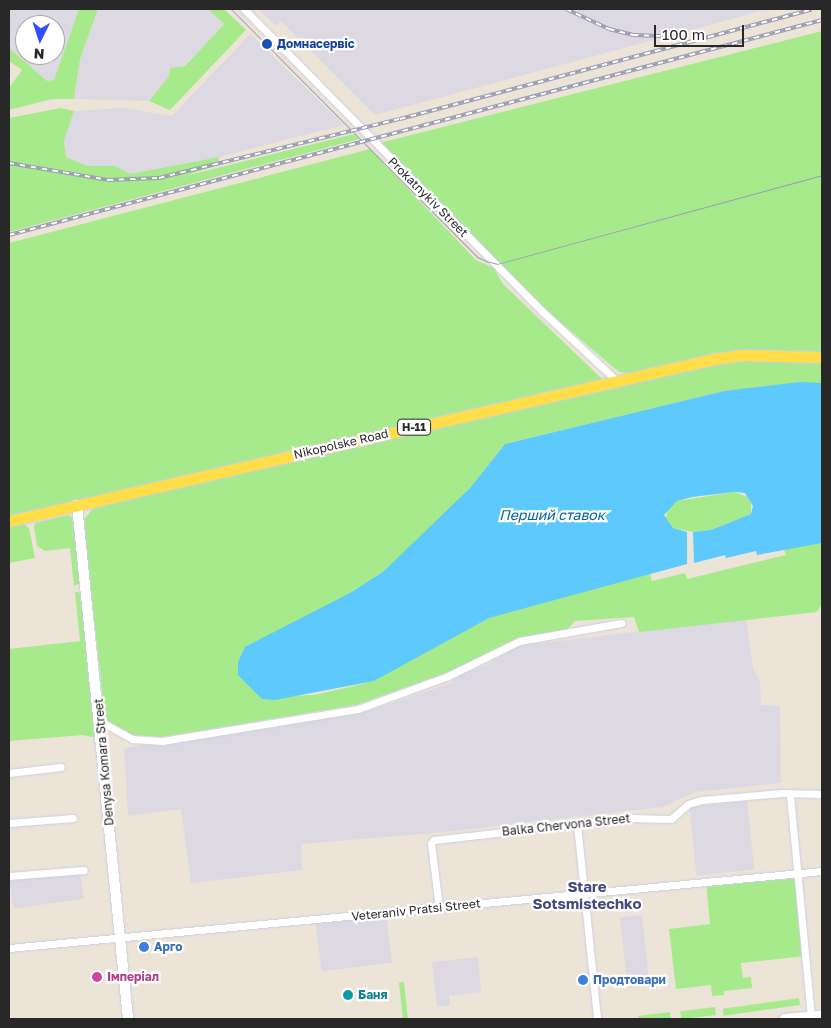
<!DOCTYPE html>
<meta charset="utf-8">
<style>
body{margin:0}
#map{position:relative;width:831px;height:1028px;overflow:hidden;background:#ece4d7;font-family:"Golos Text",sans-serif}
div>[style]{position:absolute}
.industrial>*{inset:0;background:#dcd9e3;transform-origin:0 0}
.green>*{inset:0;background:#a7ea8c;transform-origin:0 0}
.water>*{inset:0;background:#5dc9fc}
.roads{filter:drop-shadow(0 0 1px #cccfe3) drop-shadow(0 0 1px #cccfe3)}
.street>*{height:7px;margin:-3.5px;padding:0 3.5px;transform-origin:3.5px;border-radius:3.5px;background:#fff}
.secondary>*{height:10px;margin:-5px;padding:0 5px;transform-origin:5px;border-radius:5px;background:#fff}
.primary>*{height:11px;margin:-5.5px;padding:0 5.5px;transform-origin:5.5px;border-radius:5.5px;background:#ffde49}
.tram>*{height:1px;margin:-0.5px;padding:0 0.5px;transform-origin:0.5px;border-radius:0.5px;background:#9a9cb5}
.rail>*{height:4px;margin-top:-2px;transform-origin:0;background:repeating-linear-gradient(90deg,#fff 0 5.5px,#9a9cb5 0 11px);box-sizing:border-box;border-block:1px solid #9a9cb5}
.dots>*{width:14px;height:14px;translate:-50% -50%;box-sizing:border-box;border:2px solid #fff;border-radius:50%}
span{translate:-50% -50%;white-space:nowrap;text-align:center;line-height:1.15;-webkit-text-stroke:4.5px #fff;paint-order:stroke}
.shield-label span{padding:1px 4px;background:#fff;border:1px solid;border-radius:4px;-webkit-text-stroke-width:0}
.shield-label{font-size:11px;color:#282828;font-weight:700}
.transit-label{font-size:12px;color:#164399;font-weight:700}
.left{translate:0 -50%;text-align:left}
.street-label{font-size:12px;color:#282828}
.shop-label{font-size:12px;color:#366cbe;font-weight:700}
.hotel-label{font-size:12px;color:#b23c85;font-weight:700}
.culture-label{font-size:12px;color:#0d838f;font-weight:700}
.water-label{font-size:14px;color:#0063a3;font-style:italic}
.quarter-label{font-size:15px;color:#444b7d;font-weight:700}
.frame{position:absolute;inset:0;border:10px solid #282828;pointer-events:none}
.north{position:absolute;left:15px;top:15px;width:50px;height:50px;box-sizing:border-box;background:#fff;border:1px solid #a9a9a9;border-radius:50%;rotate:184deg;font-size:14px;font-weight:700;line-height:20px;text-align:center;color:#282828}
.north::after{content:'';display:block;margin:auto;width:18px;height:22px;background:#314dff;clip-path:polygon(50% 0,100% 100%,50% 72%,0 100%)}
.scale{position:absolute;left:654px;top:25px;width:90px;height:22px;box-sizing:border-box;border:2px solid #282828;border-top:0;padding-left:6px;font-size:15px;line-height:18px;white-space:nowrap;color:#282828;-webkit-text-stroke:4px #fff;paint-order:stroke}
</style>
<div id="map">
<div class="industrial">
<i style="clip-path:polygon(evenodd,9px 9px,79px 9px,54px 80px,47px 81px,9px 48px,9px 9px,25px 25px,55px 25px,55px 55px,25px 55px,25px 25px)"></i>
<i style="clip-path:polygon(98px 9px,208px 9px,224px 24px,184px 66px,170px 68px,169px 76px,149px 101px,74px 99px,80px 59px)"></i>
<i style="clip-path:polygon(258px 9px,769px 9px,375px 115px,281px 21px,276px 26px)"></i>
<i style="clip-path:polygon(250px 34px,344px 125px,219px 157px,130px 174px,115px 166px,88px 166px,66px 157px,64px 141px,74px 111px,123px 108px,172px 116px)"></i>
<i style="clip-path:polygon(746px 618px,753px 669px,760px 682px,761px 705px,780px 706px,781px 783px,695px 792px,663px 807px,435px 833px,301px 844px,302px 870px,191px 883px,181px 809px,128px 816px,124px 748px,359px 714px,452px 683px,458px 675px,488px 664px,519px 646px)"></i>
<i style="left:747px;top:801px;width:69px;height:58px;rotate:84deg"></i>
<i style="left:80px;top:871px;width:28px;height:71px;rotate:82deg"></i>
<i style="left:386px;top:914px;width:49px;height:71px;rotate:83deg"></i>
<i style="left:642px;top:915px;width:71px;height:22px;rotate:84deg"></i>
<i style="clip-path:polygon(478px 957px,481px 992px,449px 996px,450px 1005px,437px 1007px,432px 962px)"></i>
</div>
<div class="green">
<i style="clip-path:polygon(79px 9px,98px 9px,80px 59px,74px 99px,52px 99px,9px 110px,9px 88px,22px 70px,9px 61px,9px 48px,47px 81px,54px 80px)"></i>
<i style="clip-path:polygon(208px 9px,224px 9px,246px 30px,170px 110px,149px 101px,169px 76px,170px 68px,185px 66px,224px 24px)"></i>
<i style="clip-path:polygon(822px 31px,822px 354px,797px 352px,629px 373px,619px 372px,545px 309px,379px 143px)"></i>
<i style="clip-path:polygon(61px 108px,74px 111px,64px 141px,66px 157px,88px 166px,115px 166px,130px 174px,219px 157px,217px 165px,185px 176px,354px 134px,359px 139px,9px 232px,9px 118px)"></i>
<i style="clip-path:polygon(370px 149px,476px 260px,494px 268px,503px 284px,603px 380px,9px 517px,9px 243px)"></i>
<i style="clip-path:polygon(743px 360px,822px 362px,822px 383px,724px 391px,505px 444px,470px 488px,417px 541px,384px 571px,350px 593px,262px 699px,319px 694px,374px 681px,439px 642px,489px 618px,523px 606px,650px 573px,652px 581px,685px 573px,687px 579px,786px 555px,784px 549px,821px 543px,822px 603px,817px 612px,639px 632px,634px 617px,575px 621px,566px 631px,519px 638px,446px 673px,356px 705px,162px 737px,133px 735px,114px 727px,105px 718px,83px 521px,94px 507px,714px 363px)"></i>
<i style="clip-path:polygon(734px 492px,751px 498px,751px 514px,711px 530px,693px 532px,673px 528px,666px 521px,667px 509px,677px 501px)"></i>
<i style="clip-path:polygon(68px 515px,76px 520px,81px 583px,74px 586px,70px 548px,45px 551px,37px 546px,34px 527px,35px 523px)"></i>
<i style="clip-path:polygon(23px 523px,29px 528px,35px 558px,9px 563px,9px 526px)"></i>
<i style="clip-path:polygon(75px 592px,83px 593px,97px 738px,83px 735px,9px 741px,9px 649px,80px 641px)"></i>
<i style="clip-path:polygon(797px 873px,805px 956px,741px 963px,743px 978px,751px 977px,752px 988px,724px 991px,724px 995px,712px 996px,711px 985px,676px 989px,669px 929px,710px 924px,706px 881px)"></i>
<i style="left:404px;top:982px;width:37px;height:5px;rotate:84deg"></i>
<i style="left:799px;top:998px;width:7px;height:77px;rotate:82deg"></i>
<i style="left:715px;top:1007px;width:8px;height:35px;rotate:83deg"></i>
<i style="clip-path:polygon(670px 1012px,671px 1019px,639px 1019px,638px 1016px)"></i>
</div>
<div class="water">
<i style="clip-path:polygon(800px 382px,822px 383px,822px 543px,757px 555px,756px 551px,726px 558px,725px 555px,694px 563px,693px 532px,711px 530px,751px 514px,753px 506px,745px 493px,734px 492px,692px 497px,677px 501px,664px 515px,673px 528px,687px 532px,687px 564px,489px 618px,374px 681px,275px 700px,262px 699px,238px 675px,238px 662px,245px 647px,350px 593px,384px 571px,470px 488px,505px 444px,724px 391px)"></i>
</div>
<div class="roads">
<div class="street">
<i style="left:244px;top:9px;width:426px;rotate:45.4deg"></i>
<i style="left:543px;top:312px;width:101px;rotate:43deg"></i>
<i style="left:100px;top:721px;width:37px;rotate:29deg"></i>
<i style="left:132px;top:739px;width:30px;rotate:4deg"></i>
<i style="left:162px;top:741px;width:199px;rotate:-9.3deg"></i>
<i style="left:358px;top:709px;width:96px;rotate:-20.1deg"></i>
<i style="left:448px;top:676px;width:79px;rotate:-26.2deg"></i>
<i style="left:519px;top:641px;width:104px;rotate:-10deg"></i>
<i style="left:9px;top:773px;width:52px;rotate:-6.6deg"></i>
<i style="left:790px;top:795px;width:223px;rotate:84.6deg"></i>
<i style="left:9px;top:823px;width:64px;rotate:-4.5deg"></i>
<i style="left:577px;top:824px;width:196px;rotate:84.1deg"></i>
<i style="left:9px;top:876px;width:75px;rotate:-4.6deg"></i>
<i style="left:439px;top:908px;width:65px;rotate:-97deg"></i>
<i style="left:431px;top:843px;width:4px;rotate:-45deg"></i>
<i style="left:434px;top:840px;width:195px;rotate:-6.5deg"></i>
<i style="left:628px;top:818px;width:43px;rotate:1.3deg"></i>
<i style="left:671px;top:819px;width:23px;rotate:-41deg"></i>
<i style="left:688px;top:804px;width:15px;rotate:-16deg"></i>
<i style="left:702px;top:800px;width:80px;rotate:-5deg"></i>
<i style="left:782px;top:793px;width:40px;rotate:1.4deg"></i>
<i style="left:9px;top:948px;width:817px;rotate:-5.41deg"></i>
</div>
<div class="secondary">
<i style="left:77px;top:505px;width:517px;rotate:84.33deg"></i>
<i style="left:785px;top:1019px;width:37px;rotate:-5deg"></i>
</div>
<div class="primary">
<i style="left:9px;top:521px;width:722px;rotate:-12.96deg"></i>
<i style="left:713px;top:359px;width:30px;rotate:-8deg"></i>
<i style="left:743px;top:355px;width:79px;rotate:1.5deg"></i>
</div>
</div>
<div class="tram">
<i style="left:231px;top:9px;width:349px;rotate:45.2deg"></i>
<i style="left:477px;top:257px;width:10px;rotate:24deg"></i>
<i style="left:486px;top:261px;width:11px;rotate:15deg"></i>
<i style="left:497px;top:264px;width:337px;rotate:-15.3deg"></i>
</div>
<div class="rail">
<i style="left:566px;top:9px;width:47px;rotate:24.9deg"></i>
<i style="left:609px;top:29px;width:25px;rotate:14deg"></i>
<i style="left:633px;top:35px;width:52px;rotate:2.2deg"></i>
<i style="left:9px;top:163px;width:100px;rotate:9.7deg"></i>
<i style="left:108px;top:180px;width:51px;rotate:-2.2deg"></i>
<i style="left:159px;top:178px;width:248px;rotate:-13.8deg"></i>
<i style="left:400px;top:119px;width:426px;rotate:-14.9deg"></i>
<i style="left:9px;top:235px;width:841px;rotate:-14.81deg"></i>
</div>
<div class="dots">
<i style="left:267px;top:44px;background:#1a4fb4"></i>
<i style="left:144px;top:947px;background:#3f7fe0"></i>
<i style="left:97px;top:977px;background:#d1479c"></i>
<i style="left:583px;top:980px;background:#3f7fe0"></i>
<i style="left:348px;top:995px;background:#0f9aa8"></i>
</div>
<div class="shield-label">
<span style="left:414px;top:427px">Н-11</span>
</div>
<div class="transit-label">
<span class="left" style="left:277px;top:44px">Домнасервіс</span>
</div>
<div class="street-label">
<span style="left:428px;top:197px;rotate:45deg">Prokatnykiv Street</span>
<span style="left:341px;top:444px;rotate:-13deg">Nikopolske Road</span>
<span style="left:104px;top:762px;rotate:-95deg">Denysa Komara Street</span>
<span style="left:566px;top:825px;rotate:-6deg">Balka Chervona Street</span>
<span style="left:416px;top:910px;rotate:-6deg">Veteraniv Pratsi Street</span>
</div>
<div class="shop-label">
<span class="left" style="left:154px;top:947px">Арго</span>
<span class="left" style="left:593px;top:980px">Продтовари</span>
</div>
<div class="hotel-label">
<span class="left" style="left:107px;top:977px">Імперіал</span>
</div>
<div class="culture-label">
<span class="left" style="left:358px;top:995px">Баня</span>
</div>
<div class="water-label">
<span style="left:552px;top:515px">Перший ставок</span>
</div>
<div class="quarter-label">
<span style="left:587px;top:895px">Stare<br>Sotsmistechko</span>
</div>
<div class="frame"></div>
<div class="north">N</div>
<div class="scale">100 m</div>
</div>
